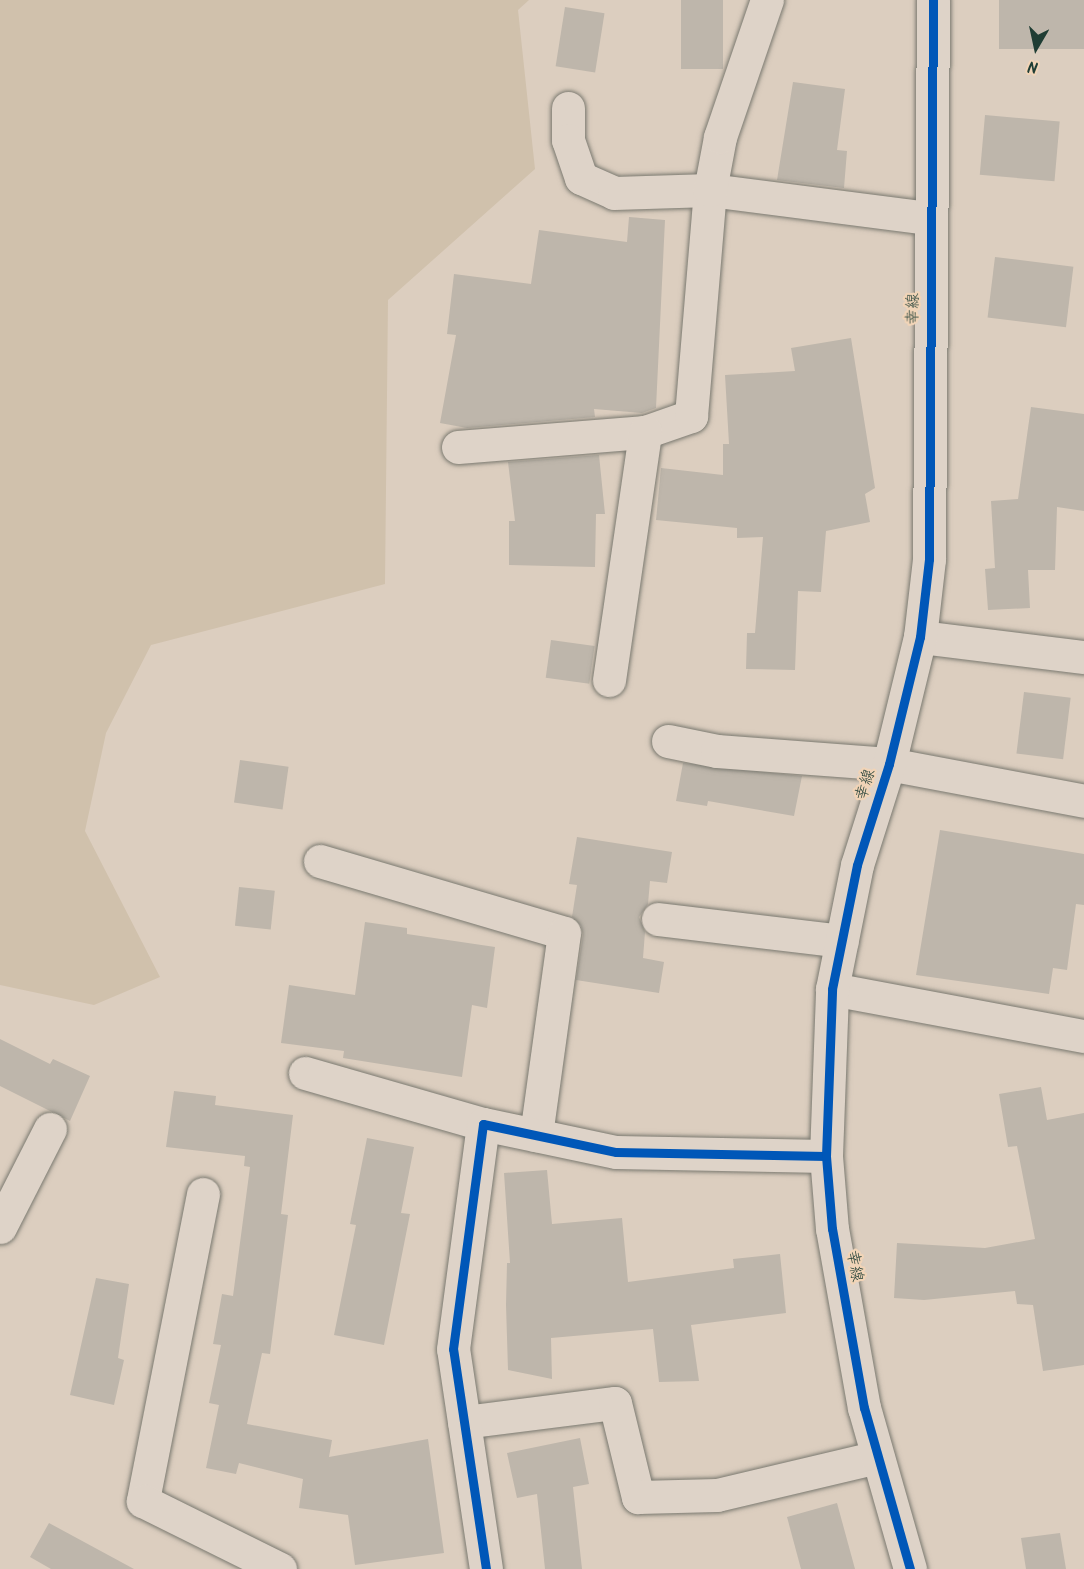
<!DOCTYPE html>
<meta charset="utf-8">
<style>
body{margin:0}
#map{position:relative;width:1084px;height:1569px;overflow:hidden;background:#dccebf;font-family:Kalam,"Klee One",sans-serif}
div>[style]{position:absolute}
.green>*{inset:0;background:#d0c1ac}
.building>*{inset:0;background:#beb6ab;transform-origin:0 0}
.roads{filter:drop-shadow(0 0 2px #7a7970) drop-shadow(0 0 2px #7a7970)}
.minor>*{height:33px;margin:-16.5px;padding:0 16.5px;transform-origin:16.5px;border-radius:16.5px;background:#ded3c8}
.tertiary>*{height:33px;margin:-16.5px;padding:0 16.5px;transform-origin:16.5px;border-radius:16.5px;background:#ded3c8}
.cycleway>*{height:9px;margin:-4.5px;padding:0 4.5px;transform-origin:4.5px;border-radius:4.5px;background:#0057b8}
span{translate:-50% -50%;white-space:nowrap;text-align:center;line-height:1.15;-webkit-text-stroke:4.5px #f1d4b7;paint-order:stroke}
.street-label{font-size:16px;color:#1f3d34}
.north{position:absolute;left:1006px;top:18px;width:60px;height:60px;-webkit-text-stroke:4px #f1d4b7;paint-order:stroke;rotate:189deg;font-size:16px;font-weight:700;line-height:24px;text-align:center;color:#1f3d34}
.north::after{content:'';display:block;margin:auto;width:21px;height:27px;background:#1f3d34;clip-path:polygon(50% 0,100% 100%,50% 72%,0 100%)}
</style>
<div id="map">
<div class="green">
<i style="clip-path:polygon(0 0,529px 0,518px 10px,535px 169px,388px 300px,385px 584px,151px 645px,106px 733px,85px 831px,160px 977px,94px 1005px,0 985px)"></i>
</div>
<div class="building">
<i style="left:681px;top:0;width:42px;height:69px"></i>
<i style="left:999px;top:0;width:85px;height:49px"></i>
<i style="left:565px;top:7px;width:40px;height:60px;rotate:9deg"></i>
<i style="clip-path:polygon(793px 82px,845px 89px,837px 150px,847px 151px,844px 188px,777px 180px)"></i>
<i style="left:985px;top:115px;width:75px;height:60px;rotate:5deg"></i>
<i style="clip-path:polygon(629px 217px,665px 220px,656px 408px,642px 413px,594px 409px,595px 417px,467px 428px,440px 423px,456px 335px,447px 334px,454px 274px,531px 284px,539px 230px,627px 242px)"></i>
<i style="left:995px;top:257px;width:79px;height:61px;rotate:7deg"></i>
<i style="clip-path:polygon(851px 338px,875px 488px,865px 494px,870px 522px,826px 531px,821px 592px,798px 591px,795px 670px,746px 669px,747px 633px,755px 633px,763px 537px,737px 538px,737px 528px,656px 520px,661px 468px,723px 475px,723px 444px,729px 444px,725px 375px,795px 371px,791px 348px)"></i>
<i style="clip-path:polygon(1031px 407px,1084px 414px,1084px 511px,1057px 507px,1055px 570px,1028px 570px,1030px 608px,988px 610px,985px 569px,995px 568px,991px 501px,1018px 499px)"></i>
<i style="clip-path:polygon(599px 455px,605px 514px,596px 514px,595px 567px,509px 565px,509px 521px,515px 521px,508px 462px)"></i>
<i style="left:551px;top:640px;width:44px;height:38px;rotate:8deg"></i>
<i style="left:1024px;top:692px;width:47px;height:62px;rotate:7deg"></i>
<i style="left:240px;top:760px;width:49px;height:43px;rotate:8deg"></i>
<i style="clip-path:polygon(683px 763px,802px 776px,794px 816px,708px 801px,707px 806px,676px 801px)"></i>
<i style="clip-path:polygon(940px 830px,1084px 854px,1084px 905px,1076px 904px,1067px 970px,1053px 968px,1049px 994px,916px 975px)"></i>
<i style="clip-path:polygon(577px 837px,672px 852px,667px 883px,650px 881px,648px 904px,639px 917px,645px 932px,643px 958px,664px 962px,659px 993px,576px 980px,583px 935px,581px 926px,572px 917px,577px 885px,569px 884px)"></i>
<i style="left:239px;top:887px;width:36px;height:39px;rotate:6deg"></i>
<i style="clip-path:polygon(365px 922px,407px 928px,407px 934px,495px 947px,487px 1008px,472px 1005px,462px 1077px,343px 1058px,344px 1051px,281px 1043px,289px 985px,355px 995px)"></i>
<i style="clip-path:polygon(0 1039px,50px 1064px,53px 1059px,90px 1076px,70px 1121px,0 1086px)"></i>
<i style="clip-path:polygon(1041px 1087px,1047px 1120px,1084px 1113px,1084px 1365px,1043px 1371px,1033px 1305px,1017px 1304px,1015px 1291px,924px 1300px,894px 1298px,897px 1243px,985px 1248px,1035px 1239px,1017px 1146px,1008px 1147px,999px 1094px)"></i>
<i style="clip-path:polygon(174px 1091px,216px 1096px,215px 1105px,293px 1115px,281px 1214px,288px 1215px,270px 1354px,262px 1353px,247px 1424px,332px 1440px,329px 1457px,428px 1439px,444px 1553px,355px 1565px,348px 1515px,299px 1508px,303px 1479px,239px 1463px,236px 1474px,206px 1468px,219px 1405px,209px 1403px,221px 1345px,213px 1344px,222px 1294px,233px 1296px,250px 1167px,244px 1166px,245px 1156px,166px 1147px)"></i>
<i style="clip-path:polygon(367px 1138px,414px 1147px,401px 1213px,410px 1214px,384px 1345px,334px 1335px,356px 1225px,350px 1224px)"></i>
<i style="clip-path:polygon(547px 1170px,552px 1224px,622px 1218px,628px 1282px,734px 1268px,733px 1259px,780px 1254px,786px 1313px,691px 1325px,699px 1381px,659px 1382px,653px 1329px,551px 1338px,552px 1379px,508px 1370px,506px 1305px,507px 1263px,510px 1263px,504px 1173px)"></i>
<i style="clip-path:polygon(96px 1278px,129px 1284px,118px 1358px,124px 1360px,114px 1405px,70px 1395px)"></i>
<i style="clip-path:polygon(580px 1438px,589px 1484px,573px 1487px,582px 1569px,545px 1569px,537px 1494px,517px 1498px,507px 1453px)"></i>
<i style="clip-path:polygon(837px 1503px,855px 1569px,801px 1569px,787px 1517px)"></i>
<i style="clip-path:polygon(49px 1523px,134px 1569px,51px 1569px,30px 1557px)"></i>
<i style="clip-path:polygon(1060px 1533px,1066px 1569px,1026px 1569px,1021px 1538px)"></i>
</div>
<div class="roads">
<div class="minor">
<i style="left:568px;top:108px;width:32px;rotate:90deg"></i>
<i style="left:568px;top:140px;width:40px;rotate:71.1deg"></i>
<i style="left:581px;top:178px;width:36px;rotate:24deg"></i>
<i style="left:614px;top:193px;width:96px;rotate:-1.8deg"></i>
<i style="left:710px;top:190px;width:222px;rotate:7.3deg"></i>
<i style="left:458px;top:447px;width:188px;rotate:-4.6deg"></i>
<i style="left:645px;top:432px;width:49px;rotate:-19.2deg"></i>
<i style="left:691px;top:416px;width:227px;rotate:-85.2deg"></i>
<i style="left:710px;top:190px;width:54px;rotate:-79.3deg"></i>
<i style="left:720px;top:137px;width:145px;rotate:-71.1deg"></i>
<i style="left:920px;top:637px;width:165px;rotate:7deg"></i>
<i style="left:609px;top:680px;width:251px;rotate:-81.7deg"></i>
<i style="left:668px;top:741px;width:50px;rotate:11.5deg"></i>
<i style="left:717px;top:751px;width:172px;rotate:4.3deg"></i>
<i style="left:889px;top:764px;width:198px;rotate:10.7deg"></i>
<i style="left:320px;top:861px;width:254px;rotate:16.4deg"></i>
<i style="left:564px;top:933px;width:204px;rotate:97.9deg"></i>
<i style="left:658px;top:919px;width:185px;rotate:6.8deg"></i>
<i style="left:832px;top:989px;width:256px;rotate:10.6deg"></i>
<i style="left:305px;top:1073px;width:185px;rotate:16deg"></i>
<i style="left:203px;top:1194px;width:313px;rotate:101.1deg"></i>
<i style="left:143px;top:1501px;width:153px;rotate:26.4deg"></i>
<i style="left:0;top:1227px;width:110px;rotate:-63deg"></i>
<i style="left:464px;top:1422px;width:152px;rotate:-7.2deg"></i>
<i style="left:615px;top:1403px;width:97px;rotate:76.3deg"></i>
<i style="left:638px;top:1497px;width:79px;rotate:-1.5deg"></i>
<i style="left:717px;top:1495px;width:165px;rotate:-13.3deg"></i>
<i style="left:486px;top:1569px;width:222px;rotate:-98.5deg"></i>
<i style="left:453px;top:1349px;width:227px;rotate:-82.4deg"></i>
<i style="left:483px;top:1124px;width:136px;rotate:11.9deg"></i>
<i style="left:616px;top:1152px;width:210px;rotate:1.1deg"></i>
</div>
<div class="tertiary">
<i style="left:910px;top:1569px;width:167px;rotate:-105.9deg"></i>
<i style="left:864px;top:1408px;width:182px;rotate:-100.1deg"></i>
<i style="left:832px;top:1229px;width:73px;rotate:-94.7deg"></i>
<i style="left:826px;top:1156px;width:167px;rotate:-87.9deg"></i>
<i style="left:832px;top:989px;width:126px;rotate:-78.6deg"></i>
<i style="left:857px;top:865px;width:106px;rotate:-72.4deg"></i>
<i style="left:889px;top:764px;width:131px;rotate:-76.3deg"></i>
<i style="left:920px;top:637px;width:79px;rotate:-83.4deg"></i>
<i style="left:929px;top:559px;width:559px;rotate:-89.59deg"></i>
</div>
</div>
<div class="cycleway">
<i style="left:486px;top:1569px;width:222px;rotate:-98.5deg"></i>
<i style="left:453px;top:1349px;width:227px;rotate:-82.4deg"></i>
<i style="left:483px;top:1124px;width:136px;rotate:11.9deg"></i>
<i style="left:616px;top:1152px;width:210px;rotate:1.1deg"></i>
<i style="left:910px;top:1569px;width:167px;rotate:-105.9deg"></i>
<i style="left:864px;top:1408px;width:182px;rotate:-100.1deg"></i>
<i style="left:832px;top:1229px;width:73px;rotate:-94.7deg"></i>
<i style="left:826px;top:1156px;width:167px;rotate:-87.9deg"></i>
<i style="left:832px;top:989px;width:126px;rotate:-78.6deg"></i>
<i style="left:857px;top:865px;width:106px;rotate:-72.4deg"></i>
<i style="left:889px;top:764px;width:131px;rotate:-76.3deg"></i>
<i style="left:920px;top:637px;width:79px;rotate:-83.4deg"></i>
<i style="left:929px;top:559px;width:559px;rotate:-89.59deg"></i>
</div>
<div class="street-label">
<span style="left:914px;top:309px;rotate:-89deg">幸線</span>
<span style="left:866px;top:785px;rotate:-73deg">幸線</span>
<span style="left:854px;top:1266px;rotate:80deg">幸線</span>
</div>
<div class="north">N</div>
</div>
